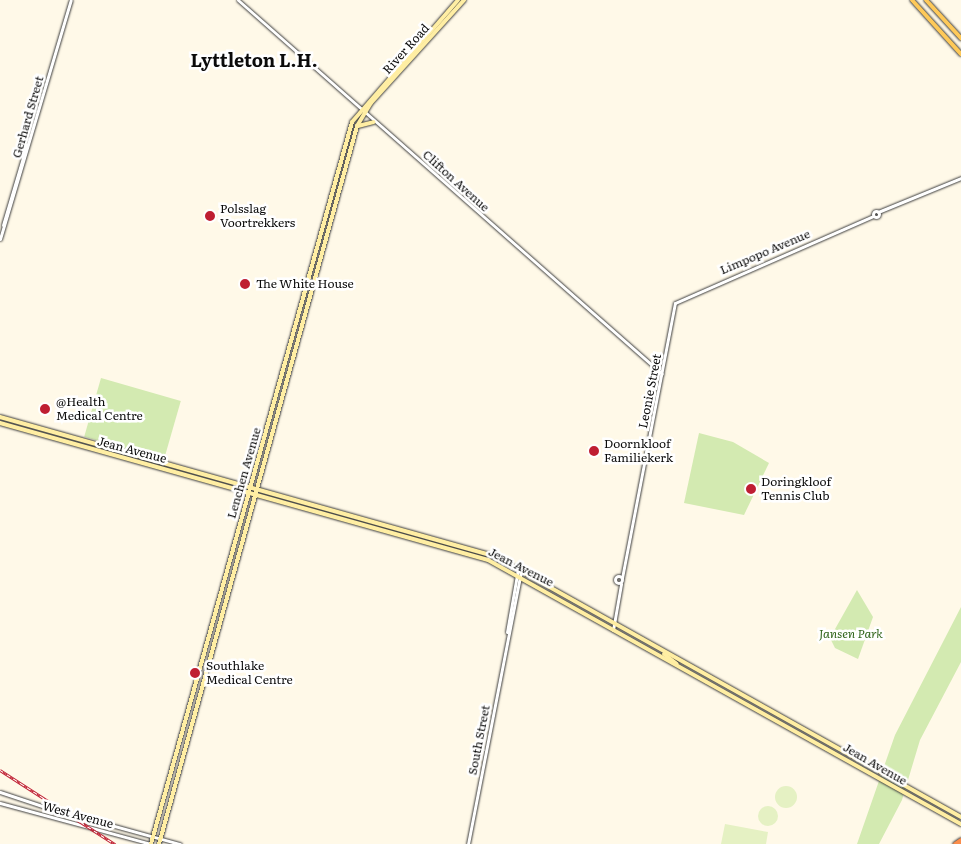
<!DOCTYPE html>
<style>
body{margin:0}
#map{position:relative;width:961px;height:844px;overflow:hidden;background:#fff9e8;font-family:Literata,serif}
div>[style]{position:absolute}
.green>*{inset:0;background:#d3eab1;transform-origin:0 0}
.pitch>*{inset:0;background:#e5f1c3}
.round{border-radius:50%}
.tertiary-tunnel>*{height:3px;margin-top:-1.5px;transform-origin:0;background:repeating-linear-gradient(90deg,#dad5c7 0 3px,transparent 0 4.5px)}
.roads{filter:drop-shadow(0 0 1px #3e3e3e) drop-shadow(0 0 1px #3e3e3e)}
.tertiary>*{height:3px;margin:-1.5px;padding:0 1.5px;transform-origin:1.5px;border-radius:1.5px;background:#fff}
.tertiary>.ring{margin:-1.5px;padding:0;box-sizing:content-box;background:none;border:3px solid #fff;border-radius:50%}
.secondary>*{height:4px;margin:-2px;padding:0 2px;transform-origin:2px;border-radius:2px;background:#ffeea3}
.primary>*{height:4px;margin:-2px;padding:0 2px;transform-origin:2px;border-radius:2px;background:#fec959}
.motorway>*{height:5px;margin:-2.5px;padding:0 2.5px;transform-origin:2.5px;border-radius:2.5px;background:#fb8d4b}
.rail>*{height:3px;margin-top:-1.5px;transform-origin:0;background:repeating-linear-gradient(90deg,#fff 0 4px,#bf1e32 0 8px);box-sizing:border-box;border-block:1px solid #bf1e32}
.dots>*{width:14px;height:14px;translate:-50% -50%;box-sizing:border-box;border:2px solid #fff;border-radius:50%}
span{translate:-50% -50%;white-space:nowrap;text-align:center;line-height:1.15;-webkit-text-stroke:5px #fff;paint-order:stroke}
.street-label{font-size:12px;color:#0b0b0b}
.poi-label{font-size:12px;color:#0b0b0b}
.left{translate:0 -50%;text-align:left}
.park-label{font-size:12px;color:#2f641a;font-style:italic}
.district-label{font-size:18px;color:#0b0b0b;font-weight:700}
</style>
<div id="map">
<div class="green">
<i style="left:101px;top:378px;width:83px;height:61px;rotate:16deg"></i>
<i style="clip-path:polygon(699px 433px,733px 442px,769px 463px,744px 515px,684px 503px)"></i>
<i style="clip-path:polygon(857px 590px,873px 617px,858px 659px,835px 648px,830px 638px)"></i>
<i style="clip-path:polygon(961px 607px,961px 662px,920px 740px,902px 800px,879px 844px,857px 844px,895px 735px)"></i>
</div>
<div class="pitch">
<i class="round" style="left:775px;top:786px;width:22px;height:22px"></i>
<i class="round" style="left:758px;top:806px;width:20px;height:20px"></i>
<i style="clip-path:polygon(725px 824px,768px 832px,766px 844px,721px 844px)"></i>
</div>
<div class="tertiary-tunnel">
<i style="left:54px;top:810px;width:25px;rotate:14deg"></i>
</div>
<div class="roads">
<div class="tertiary">
<i style="left:238px;top:0;width:565px;rotate:41.41deg"></i>
<i class="ring" style="left:873px;top:211px;width:3px;height:3px"></i>
<i style="left:878px;top:212px;width:90px;rotate:-22.3deg"></i>
<i style="left:3px;top:225px;width:84px;rotate:-73.5deg"></i>
<i style="left:0;top:239px;width:249px;rotate:-73.5deg"></i>
<i class="ring" style="left:615.5px;top:576.5px;width:4px;height:4px"></i>
<i style="left:622px;top:578px;width:280px;rotate:-79.1deg"></i>
<i style="left:675px;top:303px;width:216px;rotate:-23.7deg"></i>
<i style="left:613px;top:630px;width:47px;rotate:-80.1deg"></i>
<i style="left:507px;top:632px;width:64px;rotate:-80.1deg"></i>
<i style="left:0;top:792px;width:57px;rotate:18.4deg"></i>
<i style="left:0;top:803px;width:156px;rotate:15.2deg"></i>
<i style="left:78px;top:816px;width:106px;rotate:15.4deg"></i>
<i style="left:468px;top:844px;width:278px;rotate:-79deg"></i>
</div>
<div class="secondary">
<i style="left:358px;top:126px;width:16px;rotate:-14deg"></i>
<i style="left:0;top:417px;width:513px;rotate:15.72deg"></i>
<i style="left:494px;top:556px;width:535px;rotate:29.2deg"></i>
<i style="left:0;top:423px;width:507px;rotate:15.68deg"></i>
<i style="left:488px;top:560px;width:542px;rotate:29.17deg"></i>
<i style="left:664px;top:654px;width:16px;rotate:38deg"></i>
<i style="left:151px;top:844px;width:749px;rotate:-74.44deg"></i>
<i style="left:352px;top:122px;width:162px;rotate:-49deg"></i>
<i style="left:159px;top:844px;width:745px;rotate:-74.58deg"></i>
<i style="left:357px;top:126px;width:27px;rotate:-59deg"></i>
<i style="left:371px;top:103px;width:139px;rotate:-47.9deg"></i>
</div>
<div class="primary">
<i style="left:912px;top:0;width:73px;rotate:47.8deg"></i>
<i style="left:926px;top:0;width:52px;rotate:47.4deg"></i>
</div>
<div class="motorway">
<i style="left:955px;top:844px;width:7px;rotate:-34deg"></i>
</div>
</div>
<div class="rail">
<i style="left:0;top:770px;width:137px;rotate:32.8deg"></i>
</div>
<div class="dots">
<i style="left:210px;top:216px;background:#bf1e32"></i>
<i style="left:245px;top:284px;background:#bf1e32"></i>
<i style="left:45px;top:409px;background:#bf1e32"></i>
<i style="left:594px;top:451px;background:#bf1e32"></i>
<i style="left:751px;top:489px;background:#bf1e32"></i>
<i style="left:195px;top:673px;background:#bf1e32"></i>
</div>
<div class="street-label">
<span style="left:406px;top:49px;rotate:-48deg">River Road</span>
<span style="left:28px;top:117px;rotate:-74deg">Gerhard Street</span>
<span style="left:456px;top:181px;rotate:42deg">Clifton Avenue</span>
<span style="left:765px;top:252px;rotate:-23deg">Limpopo Avenue</span>
<span style="left:650px;top:391px;rotate:-79deg">Leonie Street</span>
<span style="left:132px;top:450px;rotate:15deg">Jean Avenue</span>
<span style="left:244px;top:473px;rotate:-74deg">Lenchen Avenue</span>
<span style="left:521px;top:567px;rotate:27deg">Jean Avenue</span>
<span style="left:479px;top:740px;rotate:-79deg">South Street</span>
<span style="left:875px;top:764px;rotate:30deg">Jean Avenue</span>
<span style="left:78px;top:815px;rotate:15deg">West Avenue</span>
</div>
<div class="poi-label">
<span class="left" style="left:220px;top:216px">Polsslag<br>Voortrekkers</span>
<span class="left" style="left:256px;top:284px">The White House</span>
<span class="left" style="left:56px;top:409px">@Health<br>Medical Centre</span>
<span class="left" style="left:604px;top:451px">Doornkloof<br>Familiekerk</span>
<span class="left" style="left:761px;top:489px">Doringkloof<br>Tennis Club</span>
<span class="left" style="left:206px;top:673px">Southlake<br>Medical Centre</span>
</div>
<div class="park-label">
<span style="left:851px;top:634px">Jansen Park</span>
</div>
<div class="district-label">
<span style="left:254px;top:60px">Lyttleton L.H.</span>
</div>
</div>
